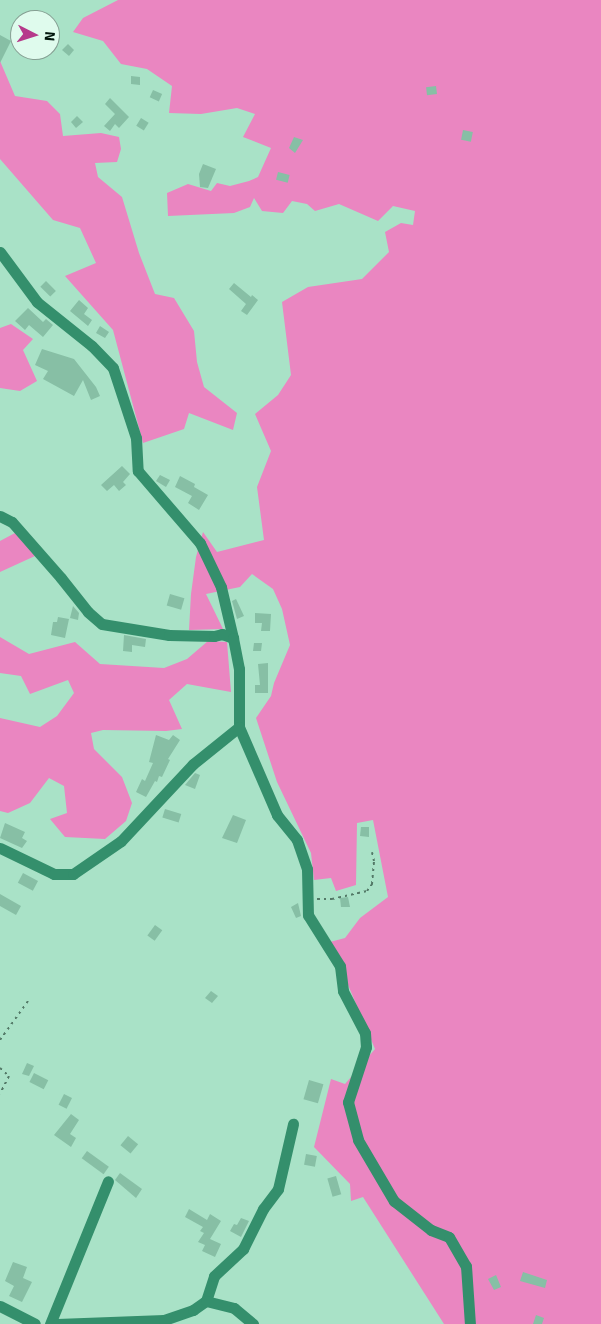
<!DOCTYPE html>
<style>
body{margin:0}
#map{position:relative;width:601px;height:1324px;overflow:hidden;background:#a9e2c7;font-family:Signika,sans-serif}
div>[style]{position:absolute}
.green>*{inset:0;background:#ea86c1}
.building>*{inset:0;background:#87bfa5;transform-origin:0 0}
.path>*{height:2px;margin-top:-1px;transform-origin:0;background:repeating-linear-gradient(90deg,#537967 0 2.5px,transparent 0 6.5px)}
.minor>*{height:11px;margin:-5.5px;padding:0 5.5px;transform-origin:5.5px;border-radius:5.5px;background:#348f6c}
span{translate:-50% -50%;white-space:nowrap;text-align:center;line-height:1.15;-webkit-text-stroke:4.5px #dffbed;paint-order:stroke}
.north{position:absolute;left:10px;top:10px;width:50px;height:50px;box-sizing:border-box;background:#dffbed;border:1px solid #869f93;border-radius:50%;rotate:95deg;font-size:14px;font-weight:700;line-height:20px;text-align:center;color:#01150c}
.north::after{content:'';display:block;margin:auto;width:18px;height:22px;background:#b63a8b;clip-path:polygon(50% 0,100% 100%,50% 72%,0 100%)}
</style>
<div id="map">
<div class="green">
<i style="clip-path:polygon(118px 0,601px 0,601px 1324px,444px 1324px,363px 1197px,351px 1201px,350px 1184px,314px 1147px,331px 1079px,345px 1084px,375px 1049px,330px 942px,345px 938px,360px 918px,388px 897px,373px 820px,357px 823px,356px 885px,336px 891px,331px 878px,314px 880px,311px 853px,277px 782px,256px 718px,271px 696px,274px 683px,290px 645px,282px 609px,273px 589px,252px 574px,240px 587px,206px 594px,223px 629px,189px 630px,191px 594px,196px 557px,203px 532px,217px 552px,264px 540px,257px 487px,271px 451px,255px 414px,278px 395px,291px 375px,282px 302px,308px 287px,362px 279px,389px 252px,385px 232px,401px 223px,413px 225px,415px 211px,393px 206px,378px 221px,339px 204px,315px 211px,307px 204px,292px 201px,283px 213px,262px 211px,254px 198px,250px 207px,234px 213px,168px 216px,167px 193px,188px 184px,211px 191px,217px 183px,230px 186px,249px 181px,258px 177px,271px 148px,243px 137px,255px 114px,237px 108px,201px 114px,169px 113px,172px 86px,147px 69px,121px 64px,103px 41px,73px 32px,83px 18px)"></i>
<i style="clip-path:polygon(0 61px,15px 96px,47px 101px,60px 114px,63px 136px,101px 133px,119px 137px,121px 149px,117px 162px,95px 163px,98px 177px,122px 197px,139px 253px,155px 294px,174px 298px,194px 331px,197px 362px,204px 387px,237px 413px,233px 430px,189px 413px,184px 429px,143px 443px,113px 330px,65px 276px,96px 263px,80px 228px,53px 220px,0 159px)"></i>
<i style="clip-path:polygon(11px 324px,33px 339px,23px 350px,37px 381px,20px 391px,0 388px,0 328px)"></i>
<i style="clip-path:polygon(15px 533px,35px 556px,0 572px,0 541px)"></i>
<i style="clip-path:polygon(0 637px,29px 654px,75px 642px,100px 664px,164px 668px,187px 659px,208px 641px,227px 642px,231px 692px,187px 684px,169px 700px,182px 729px,166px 731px,103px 730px,91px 733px,94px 749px,122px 777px,132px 803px,126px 821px,105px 839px,65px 837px,50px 819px,67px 813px,64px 786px,49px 778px,30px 803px,8px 813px,0 811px,0 718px,40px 727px,57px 716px,74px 693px,68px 680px,30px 694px,21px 676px,0 673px)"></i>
</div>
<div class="building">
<i style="clip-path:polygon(0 35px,11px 41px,0 63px)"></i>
<i style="clip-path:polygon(68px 44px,74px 50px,69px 56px,62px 50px)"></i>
<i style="clip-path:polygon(131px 76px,140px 77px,140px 85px,131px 84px)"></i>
<i style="left:436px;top:86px;width:8px;height:10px;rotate:83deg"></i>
<i style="left:153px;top:90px;width:10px;height:8px;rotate:24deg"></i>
<i style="clip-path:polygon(110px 98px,129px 117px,119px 128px,115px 124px,110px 131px,104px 126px,115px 114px,105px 104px)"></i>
<i style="clip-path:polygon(77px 116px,83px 122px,76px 128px,71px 122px)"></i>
<i style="left:141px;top:118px;width:9px;height:9px;rotate:32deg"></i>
<i style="left:463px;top:130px;width:10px;height:10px;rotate:11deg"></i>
<i style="clip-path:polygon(294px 137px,303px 140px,295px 153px,289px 148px)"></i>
<i style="clip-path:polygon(203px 164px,216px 169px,208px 188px,200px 187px,199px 174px)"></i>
<i style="left:278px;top:172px;width:12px;height:8px;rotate:14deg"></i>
<i style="left:46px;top:281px;width:14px;height:8px;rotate:45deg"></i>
<i style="clip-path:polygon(234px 283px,251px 297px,252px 295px,258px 300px,247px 315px,241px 311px,246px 304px,229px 289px)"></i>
<i style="clip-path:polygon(79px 300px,88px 308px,84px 314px,92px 320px,88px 326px,70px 311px)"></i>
<i style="clip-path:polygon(28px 308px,43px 322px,46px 319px,53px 325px,43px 337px,29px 325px,25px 330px,15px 321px)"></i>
<i style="clip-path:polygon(100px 326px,109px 332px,105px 338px,96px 333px)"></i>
<i style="clip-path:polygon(42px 349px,74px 359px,96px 387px,100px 396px,91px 400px,83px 380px,74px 396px,43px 379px,48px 371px,35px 365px)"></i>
<i style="clip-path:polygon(122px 466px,130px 474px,123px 482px,126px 485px,119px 491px,114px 485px,107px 491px,101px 485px)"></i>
<i style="clip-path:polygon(160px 475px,170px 480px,166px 487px,156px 481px)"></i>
<i style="clip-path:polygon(180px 476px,195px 484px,194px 487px,208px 495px,199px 510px,188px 503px,192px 496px,175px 487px)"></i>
<i style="left:170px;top:594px;width:15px;height:12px;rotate:16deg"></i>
<i style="clip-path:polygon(236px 599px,244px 616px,237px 619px,232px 601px)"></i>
<i style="clip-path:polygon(73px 606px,79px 613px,78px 620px,70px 618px)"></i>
<i style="clip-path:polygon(255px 613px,271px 614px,270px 631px,261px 631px,262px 623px,255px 623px)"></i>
<i style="clip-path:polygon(58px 617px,69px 619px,65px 638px,51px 635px,53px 622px,57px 622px)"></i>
<i style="clip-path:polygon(124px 635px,146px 639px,145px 647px,132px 645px,132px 652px,123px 651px)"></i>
<i style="clip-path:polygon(254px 643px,262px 643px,261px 651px,253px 651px)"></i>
<i style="clip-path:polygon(268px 663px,268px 693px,255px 693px,255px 685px,260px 685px,258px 664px)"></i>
<i style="clip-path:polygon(156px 735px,169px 740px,173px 735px,180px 740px,168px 759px,170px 760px,162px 777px,159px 776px,157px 782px,155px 781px,146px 797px,136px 792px,142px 779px,145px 781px,153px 763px,149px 762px)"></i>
<i style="clip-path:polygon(195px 773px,200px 775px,195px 789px,185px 785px)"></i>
<i style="left:165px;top:809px;width:17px;height:9px;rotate:17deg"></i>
<i style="clip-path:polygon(233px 815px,246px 820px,237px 843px,222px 838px)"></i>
<i style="clip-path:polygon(5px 823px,25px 832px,22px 838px,27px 841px,22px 848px,0 838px)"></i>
<i style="clip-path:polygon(361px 827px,369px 827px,369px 837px,360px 836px)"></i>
<i style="left:23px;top:873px;width:17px;height:11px;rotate:28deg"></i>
<i style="clip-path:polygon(0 894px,21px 906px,16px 915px,0 906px)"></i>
<i style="clip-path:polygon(348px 897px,350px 907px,341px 907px,340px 898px)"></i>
<i style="clip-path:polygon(298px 903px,301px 916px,296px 918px,291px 907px)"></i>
<i style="left:155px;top:925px;width:9px;height:13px;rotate:36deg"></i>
<i style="clip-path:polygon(211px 991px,218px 996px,212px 1003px,205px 998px)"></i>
<i style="clip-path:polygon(27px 1063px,34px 1066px,29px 1076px,22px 1074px)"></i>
<i style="left:34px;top:1073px;width:16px;height:10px;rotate:27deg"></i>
<i style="left:309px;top:1080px;width:15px;height:20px;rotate:16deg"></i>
<i style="left:64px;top:1094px;width:9px;height:12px;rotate:27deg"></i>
<i style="clip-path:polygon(71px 1114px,79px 1120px,70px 1134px,76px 1138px,71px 1147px,54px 1135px)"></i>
<i style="left:128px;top:1136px;width:13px;height:12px;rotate:39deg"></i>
<i style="left:87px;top:1151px;width:27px;height:9px;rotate:36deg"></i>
<i style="left:306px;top:1154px;width:11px;height:11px;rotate:10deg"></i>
<i style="clip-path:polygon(120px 1173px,142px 1189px,136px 1198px,115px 1180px)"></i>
<i style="left:336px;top:1176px;width:19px;height:9px;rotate:74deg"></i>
<i style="clip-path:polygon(189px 1209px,207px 1220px,210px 1214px,221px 1221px,210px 1239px,221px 1244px,215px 1257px,202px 1251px,205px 1245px,198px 1242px,204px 1233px,200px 1231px,203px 1227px,185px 1217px)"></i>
<i style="clip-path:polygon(241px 1218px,249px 1221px,241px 1237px,230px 1231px,234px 1224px,237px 1225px)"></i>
<i style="clip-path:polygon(13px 1262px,27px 1267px,23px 1278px,32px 1282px,22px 1302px,9px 1296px,14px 1286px,5px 1281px)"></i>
<i style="clip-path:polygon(523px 1272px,547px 1280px,545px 1288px,520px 1281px)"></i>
<i style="clip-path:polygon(496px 1275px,501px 1287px,494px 1290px,488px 1279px)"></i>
<i style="clip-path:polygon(536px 1315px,544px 1318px,542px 1324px,533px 1324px)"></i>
</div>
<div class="path">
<i style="left:317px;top:899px;width:15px"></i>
<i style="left:332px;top:899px;width:36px;rotate:-13deg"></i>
<i style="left:367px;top:891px;width:9px;rotate:-54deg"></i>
<i style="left:372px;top:884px;width:23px;rotate:-85deg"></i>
<i style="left:374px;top:861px;width:9px;rotate:-103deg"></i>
<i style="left:0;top:1040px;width:48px;rotate:-54.3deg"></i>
<i style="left:0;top:1068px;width:12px;rotate:42deg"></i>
<i style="left:9px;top:1076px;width:20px;rotate:117deg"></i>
</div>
<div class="minor">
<i style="left:0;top:252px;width:62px;rotate:53.5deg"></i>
<i style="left:37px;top:302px;width:70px;rotate:38.7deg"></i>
<i style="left:92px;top:346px;width:30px;rotate:46deg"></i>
<i style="left:113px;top:368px;width:74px;rotate:71.8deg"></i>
<i style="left:136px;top:438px;width:33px;rotate:87deg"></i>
<i style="left:138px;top:471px;width:95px;rotate:49.3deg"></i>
<i style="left:200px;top:543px;width:49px;rotate:64.5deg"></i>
<i style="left:221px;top:587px;width:52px;rotate:76.8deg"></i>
<i style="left:0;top:516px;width:13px;rotate:27deg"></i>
<i style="left:12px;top:522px;width:74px;rotate:48.8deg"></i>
<i style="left:61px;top:578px;width:43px;rotate:51.5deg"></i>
<i style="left:88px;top:612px;width:18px;rotate:41deg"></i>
<i style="left:102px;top:624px;width:68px;rotate:9.3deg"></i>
<i style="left:169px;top:635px;width:45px;rotate:1.3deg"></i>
<i style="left:214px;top:636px;width:8px;rotate:-14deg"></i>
<i style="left:222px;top:634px;width:12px;rotate:20deg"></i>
<i style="left:233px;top:638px;width:32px;rotate:79deg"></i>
<i style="left:239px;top:669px;width:58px;rotate:90deg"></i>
<i style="left:239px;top:727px;width:96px;rotate:66.6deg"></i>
<i style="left:277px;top:815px;width:32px;rotate:51deg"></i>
<i style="left:297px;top:840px;width:31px;rotate:71deg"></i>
<i style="left:307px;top:869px;width:46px;rotate:88.8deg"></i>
<i style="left:308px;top:915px;width:60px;rotate:57.9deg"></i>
<i style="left:340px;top:966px;width:25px;rotate:83deg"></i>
<i style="left:343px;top:991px;width:47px;rotate:62.4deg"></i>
<i style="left:365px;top:1033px;width:14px;rotate:86deg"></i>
<i style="left:366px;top:1047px;width:58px;rotate:108.1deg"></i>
<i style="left:348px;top:1102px;width:39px;rotate:75deg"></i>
<i style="left:358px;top:1140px;width:71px;rotate:59.5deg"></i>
<i style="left:394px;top:1201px;width:47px;rotate:38.1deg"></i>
<i style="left:431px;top:1230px;width:19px;rotate:21deg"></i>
<i style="left:449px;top:1237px;width:34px;rotate:60deg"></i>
<i style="left:466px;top:1266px;width:58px;rotate:86.1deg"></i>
<i style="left:0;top:848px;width:60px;rotate:25.7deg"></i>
<i style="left:54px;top:874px;width:19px"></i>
<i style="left:73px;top:874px;width:58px;rotate:-34.5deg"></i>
<i style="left:121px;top:841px;width:105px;rotate:-46.9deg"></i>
<i style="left:193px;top:764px;width:59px;rotate:-38.8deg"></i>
<i style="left:206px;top:1301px;width:26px;rotate:-72deg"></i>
<i style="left:214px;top:1276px;width:40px;rotate:-43deg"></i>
<i style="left:243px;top:1249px;width:45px;rotate:-63.4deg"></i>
<i style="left:263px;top:1209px;width:25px;rotate:-53deg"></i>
<i style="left:278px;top:1189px;width:67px;rotate:-77deg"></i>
<i style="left:0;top:1306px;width:39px;rotate:27deg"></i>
<i style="left:50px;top:1324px;width:154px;rotate:-67.9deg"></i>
<i style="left:57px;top:1324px;width:107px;rotate:-2.1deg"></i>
<i style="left:164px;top:1320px;width:31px;rotate:-19deg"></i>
<i style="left:193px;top:1310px;width:16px;rotate:-35deg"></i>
<i style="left:206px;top:1301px;width:29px;rotate:14deg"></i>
<i style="left:234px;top:1308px;width:25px;rotate:40deg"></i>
</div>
<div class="north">N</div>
</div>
